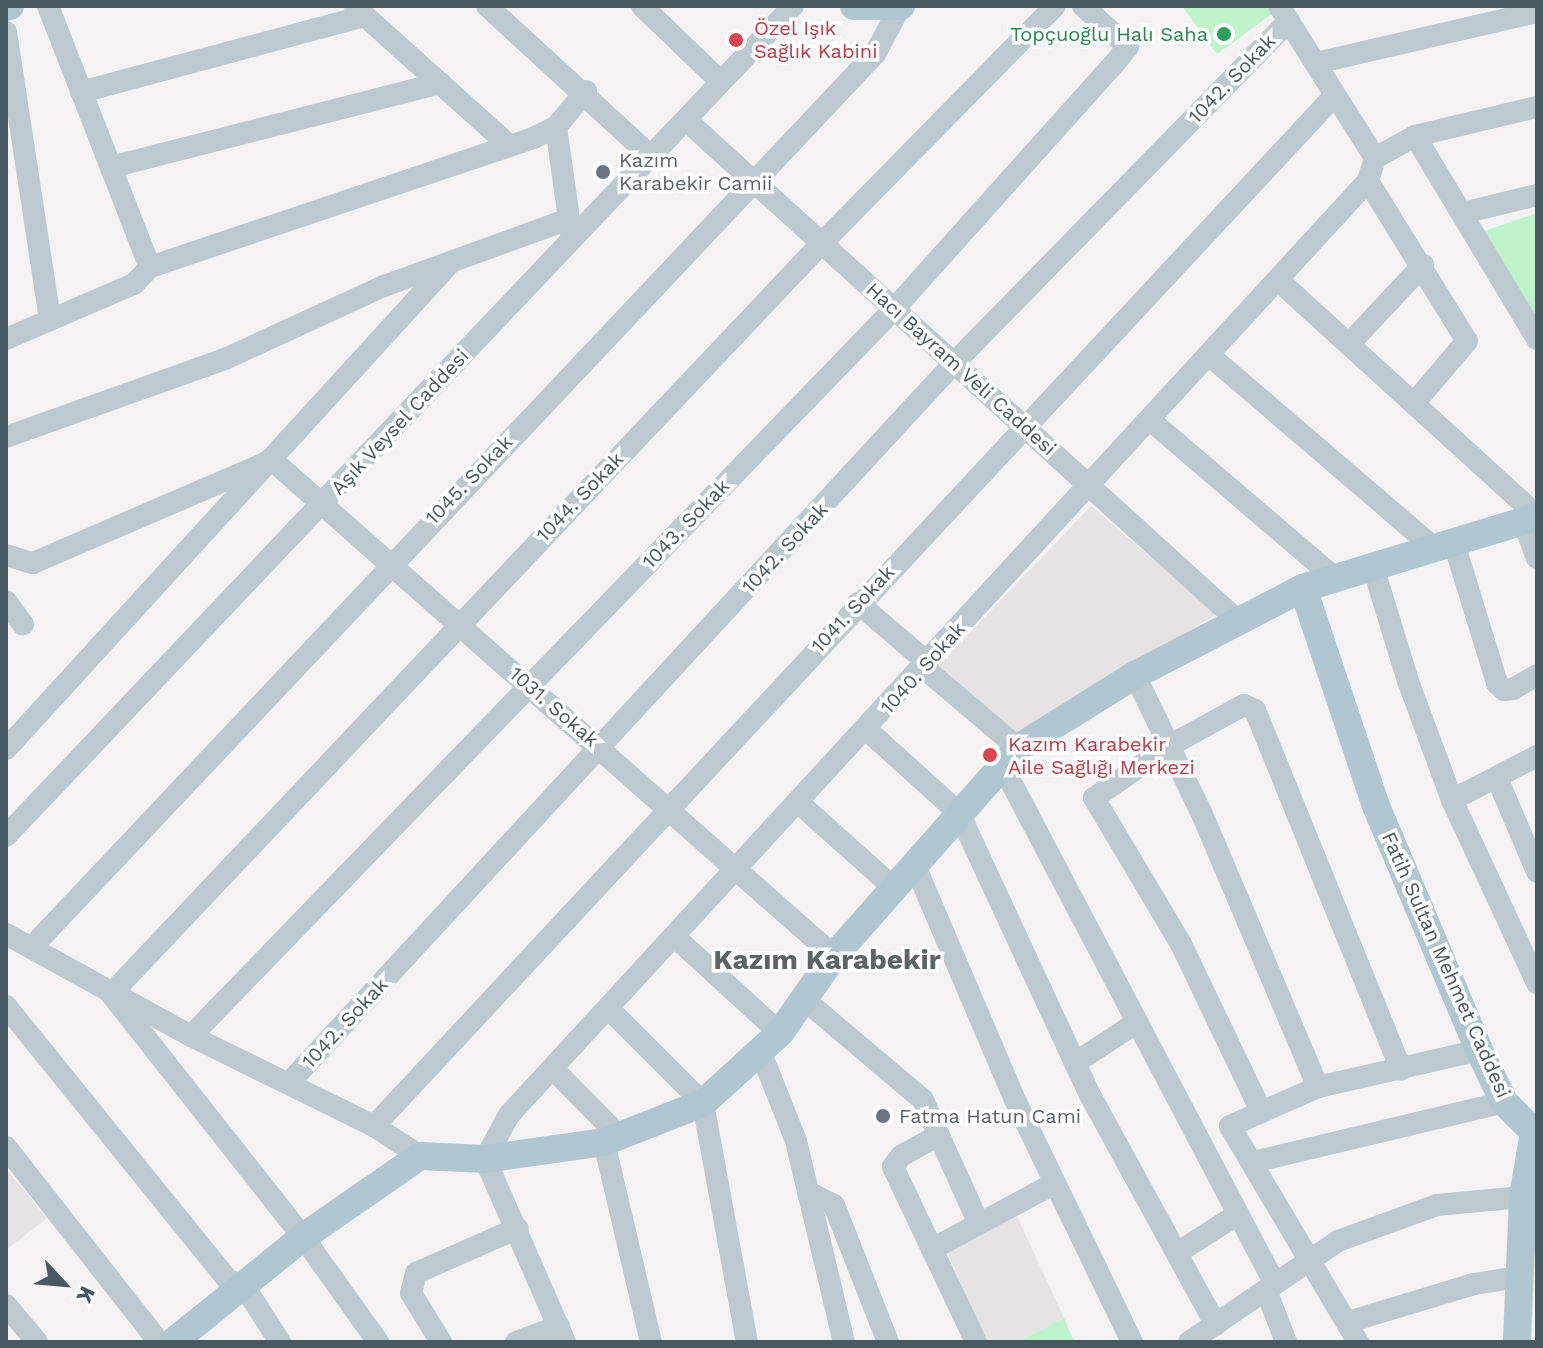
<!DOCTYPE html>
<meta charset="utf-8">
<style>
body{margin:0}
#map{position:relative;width:1543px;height:1348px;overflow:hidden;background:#f4f2f2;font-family:"Work Sans",sans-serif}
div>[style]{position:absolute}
.education>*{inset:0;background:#e5e3e4}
.green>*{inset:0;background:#bff3c9}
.minor>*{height:22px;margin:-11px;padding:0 11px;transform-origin:11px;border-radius:11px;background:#bccacf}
.major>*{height:28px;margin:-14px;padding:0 14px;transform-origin:14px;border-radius:14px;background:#b0c7d2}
.dots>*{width:22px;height:22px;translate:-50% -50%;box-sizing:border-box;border:4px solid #fff;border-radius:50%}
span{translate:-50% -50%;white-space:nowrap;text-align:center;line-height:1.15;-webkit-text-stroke:7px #fff;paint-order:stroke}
.health-label{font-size:20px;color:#be3a42}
.left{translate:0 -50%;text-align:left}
.leisure-label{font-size:20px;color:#27864d}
.right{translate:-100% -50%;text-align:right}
.street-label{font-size:20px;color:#485a61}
.worship-label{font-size:20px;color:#5b616d}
.district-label{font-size:28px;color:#5d6467;font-weight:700}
.frame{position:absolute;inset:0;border:8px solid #485a61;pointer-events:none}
.north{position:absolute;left:24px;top:1244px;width:80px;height:80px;-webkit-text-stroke:6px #fff;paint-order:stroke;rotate:116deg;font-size:22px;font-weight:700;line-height:32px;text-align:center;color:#485a61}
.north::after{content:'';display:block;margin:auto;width:28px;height:36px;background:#485a61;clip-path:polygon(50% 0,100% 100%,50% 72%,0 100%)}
</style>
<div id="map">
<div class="education">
<i style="clip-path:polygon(1091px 506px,1217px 614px,1019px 735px,938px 666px)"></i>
<i style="clip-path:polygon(6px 1169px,47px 1218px,6px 1250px)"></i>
<i style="clip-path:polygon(1015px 1212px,1064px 1318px,1017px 1342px,987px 1342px,946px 1250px)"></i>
</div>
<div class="green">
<i style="clip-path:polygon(1182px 6px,1267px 6px,1273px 13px,1217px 54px)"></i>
<i style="clip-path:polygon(1537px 213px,1537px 320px,1484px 231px)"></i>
<i style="clip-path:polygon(1064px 1318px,1074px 1342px,1017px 1342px)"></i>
</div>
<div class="minor">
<i style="left:48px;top:6px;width:280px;rotate:68.7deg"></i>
<i style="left:487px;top:6px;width:224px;rotate:42.5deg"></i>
<i style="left:642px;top:6px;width:108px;rotate:43.9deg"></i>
<i style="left:1279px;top:6px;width:180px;rotate:57.7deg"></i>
<i style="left:355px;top:7px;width:207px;rotate:41.9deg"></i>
<i style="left:6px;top:32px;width:291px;rotate:81.3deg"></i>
<i style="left:1316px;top:63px;width:227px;rotate:-13deg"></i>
<i style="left:81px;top:92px;width:294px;rotate:-15deg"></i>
<i style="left:686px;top:120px;width:743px;rotate:42.22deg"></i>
<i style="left:556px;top:127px;width:107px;rotate:81.9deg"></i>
<i style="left:1415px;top:136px;width:237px;rotate:59deg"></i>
<i style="left:1375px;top:158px;width:46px;rotate:-28.8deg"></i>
<i style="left:1415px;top:136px;width:125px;rotate:-13.4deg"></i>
<i style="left:111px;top:167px;width:340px;rotate:-14.3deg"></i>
<i style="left:1368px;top:181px;width:188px;rotate:58.3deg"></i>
<i style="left:1467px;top:341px;width:79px;rotate:130.4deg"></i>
<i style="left:1463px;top:213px;width:76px;rotate:-13.7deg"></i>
<i style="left:1278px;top:280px;width:334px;rotate:42.3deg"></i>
<i style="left:1525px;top:505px;width:18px;rotate:93deg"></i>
<i style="left:1524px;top:523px;width:37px;rotate:70deg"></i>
<i style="left:6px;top:339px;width:139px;rotate:-23.3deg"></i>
<i style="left:134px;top:284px;width:23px;rotate:-47deg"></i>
<i style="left:150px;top:267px;width:404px;rotate:-18.6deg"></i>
<i style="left:533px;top:138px;width:25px;rotate:-26deg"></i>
<i style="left:556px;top:127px;width:47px;rotate:-50.2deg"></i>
<i style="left:1350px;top:343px;width:107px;rotate:-46.9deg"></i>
<i style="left:1209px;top:355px;width:294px;rotate:40.6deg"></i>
<i style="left:1150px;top:420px;width:243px;rotate:40.5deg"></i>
<i style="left:6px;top:437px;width:232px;rotate:-19.6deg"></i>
<i style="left:225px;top:359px;width:175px;rotate:-24.7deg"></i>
<i style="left:384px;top:286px;width:197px;rotate:-19.9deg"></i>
<i style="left:1453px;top:540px;width:150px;rotate:72.9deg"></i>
<i style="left:1497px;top:683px;width:10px;rotate:45deg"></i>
<i style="left:1504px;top:690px;width:9px;rotate:-6deg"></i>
<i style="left:1513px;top:689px;width:28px;rotate:-30deg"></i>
<i style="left:6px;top:555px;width:28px;rotate:17deg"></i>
<i style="left:33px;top:563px;width:260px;rotate:-23.3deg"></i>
<i style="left:272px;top:460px;width:750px;rotate:41.43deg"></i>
<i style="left:1373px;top:567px;width:119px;rotate:72.9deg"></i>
<i style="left:1408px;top:681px;width:127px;rotate:69.7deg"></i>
<i style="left:1452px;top:800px;width:202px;rotate:65.1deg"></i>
<i style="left:6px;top:601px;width:29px;rotate:54deg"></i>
<i style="left:858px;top:603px;width:92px;rotate:40.6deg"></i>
<i style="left:924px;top:668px;width:123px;rotate:40.4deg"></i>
<i style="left:1135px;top:675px;width:154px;rotate:64.3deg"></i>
<i style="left:1202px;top:814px;width:297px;rotate:67deg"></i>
<i style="left:867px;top:730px;width:124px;rotate:42.1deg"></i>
<i style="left:959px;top:813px;width:311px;rotate:65.1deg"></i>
<i style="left:1090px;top:1095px;width:262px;rotate:61.3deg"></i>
<i style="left:6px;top:749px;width:660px;rotate:-47.58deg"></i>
<i style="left:1003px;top:767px;width:582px;rotate:62.25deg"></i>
<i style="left:1497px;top:778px;width:102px;rotate:66.9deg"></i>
<i style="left:1452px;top:800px;width:96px;rotate:-27.4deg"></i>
<i style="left:800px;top:804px;width:127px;rotate:41.8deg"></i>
<i style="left:6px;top:836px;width:1144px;rotate:-46.52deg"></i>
<i style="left:916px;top:868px;width:252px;rotate:66.9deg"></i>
<i style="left:1015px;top:1100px;width:269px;rotate:64.2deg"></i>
<i style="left:6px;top:934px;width:211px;rotate:28.9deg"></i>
<i style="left:191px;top:1036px;width:204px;rotate:26.2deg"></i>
<i style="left:374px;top:1126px;width:55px;rotate:33.1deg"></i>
<i style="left:676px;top:938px;width:141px;rotate:42.4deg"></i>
<i style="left:31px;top:948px;width:1229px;rotate:-46.65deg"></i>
<i style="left:875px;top:54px;width:53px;rotate:-62deg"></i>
<i style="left:806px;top:1001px;width:153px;rotate:40.2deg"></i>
<i style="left:923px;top:1100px;width:136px;rotate:65.7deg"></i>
<i style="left:6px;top:1006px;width:353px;rotate:51deg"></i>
<i style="left:228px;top:1280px;width:17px;rotate:21deg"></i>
<i style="left:244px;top:1286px;width:67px;rotate:57.3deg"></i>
<i style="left:609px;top:1009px;width:133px;rotate:45deg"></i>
<i style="left:703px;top:1103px;width:243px;rotate:79.6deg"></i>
<i style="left:191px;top:1036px;width:1011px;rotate:-45.96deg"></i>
<i style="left:894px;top:309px;width:329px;rotate:-48.1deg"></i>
<i style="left:1114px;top:64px;width:22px;rotate:-51deg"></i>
<i style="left:1128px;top:47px;width:61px;rotate:-137.7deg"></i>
<i style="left:761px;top:1053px;width:95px;rotate:68.3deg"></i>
<i style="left:796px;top:1141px;width:207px;rotate:76.6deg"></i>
<i style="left:1075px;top:1063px;width:73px;rotate:-33.3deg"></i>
<i style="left:553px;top:1069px;width:97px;rotate:45.4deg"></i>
<i style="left:289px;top:1083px;width:980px;rotate:-47.27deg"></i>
<i style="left:954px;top:363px;width:479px;rotate:-45.6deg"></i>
<i style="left:1260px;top:1109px;width:183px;rotate:-115.6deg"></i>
<i style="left:1181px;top:944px;width:170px;rotate:-120.8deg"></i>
<i style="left:1094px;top:798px;width:91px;rotate:-34.7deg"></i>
<i style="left:1169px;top:746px;width:85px;rotate:-28.7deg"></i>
<i style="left:1244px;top:705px;width:12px;rotate:24deg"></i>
<i style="left:1255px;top:710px;width:388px;rotate:67.9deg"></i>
<i style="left:374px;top:1126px;width:1409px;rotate:-47.01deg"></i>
<i style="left:937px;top:1136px;width:41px;rotate:150.9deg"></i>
<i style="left:901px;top:1156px;width:14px;rotate:126deg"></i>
<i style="left:893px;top:1167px;width:194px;rotate:64.6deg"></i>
<i style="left:604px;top:1142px;width:205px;rotate:76.8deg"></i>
<i style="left:6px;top:1147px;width:248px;rotate:51.9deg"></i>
<i style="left:1253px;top:1162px;width:258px;rotate:-13.4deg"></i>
<i style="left:808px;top:1192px;width:29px;rotate:27deg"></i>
<i style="left:834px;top:1205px;width:147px;rotate:68.5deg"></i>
<i style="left:932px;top:1249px;width:137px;rotate:-28.2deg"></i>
<i style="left:1177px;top:1253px;width:72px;rotate:-32.6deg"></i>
<i style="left:1266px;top:1290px;width:56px;rotate:69deg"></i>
<i style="left:6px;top:1305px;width:48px;rotate:50deg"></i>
<i style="left:1348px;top:1322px;width:132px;rotate:-16.8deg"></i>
<i style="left:1474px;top:1284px;width:46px;rotate:-8.8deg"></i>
<i style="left:378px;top:1342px;width:129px;rotate:-125.5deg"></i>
<i style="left:303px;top:1237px;width:310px;rotate:-128.3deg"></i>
<i style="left:111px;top:994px;width:1034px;rotate:-46.57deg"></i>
<i style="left:822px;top:243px;width:332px;rotate:-45.5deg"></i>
<i style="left:441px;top:1342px;width:57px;rotate:-121.5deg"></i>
<i style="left:411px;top:1293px;width:21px;rotate:-76deg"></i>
<i style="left:416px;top:1273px;width:111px;rotate:-23.8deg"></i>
<i style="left:516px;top:1342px;width:46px;rotate:-20.4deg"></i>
<i style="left:565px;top:1342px;width:200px;rotate:-113.6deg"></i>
<i style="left:485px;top:1159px;width:50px;rotate:-61.4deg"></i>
<i style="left:509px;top:1115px;width:1269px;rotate:-47.4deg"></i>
<i style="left:1368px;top:181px;width:24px;rotate:-73deg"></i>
<i style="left:1189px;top:1342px;width:180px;rotate:-34.1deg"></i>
<i style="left:1338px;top:1241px;width:105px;rotate:-20deg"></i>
<i style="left:1437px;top:1205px;width:86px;rotate:-5.3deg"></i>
<i style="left:1358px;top:1342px;width:251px;rotate:-120.7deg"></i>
<i style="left:1230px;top:1126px;width:96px;rotate:-23.9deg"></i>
<i style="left:1318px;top:1087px;width:165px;rotate:-12.9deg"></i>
</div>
<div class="major">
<i style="left:854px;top:6px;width:47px"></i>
<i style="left:6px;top:7px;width:4px;rotate:-14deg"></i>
<i style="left:1303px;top:588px;width:230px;rotate:71.5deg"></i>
<i style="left:1376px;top:806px;width:265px;rotate:67.1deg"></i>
<i style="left:1479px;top:1050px;width:58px;rotate:64.3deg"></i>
<i style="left:1504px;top:1102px;width:42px;rotate:45deg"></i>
<i style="left:1534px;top:1132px;width:66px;rotate:99.6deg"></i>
<i style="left:1523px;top:1197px;width:145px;rotate:92.4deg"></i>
<i style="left:173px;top:1342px;width:167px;rotate:-38.9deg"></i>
<i style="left:303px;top:1237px;width:142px;rotate:-34.7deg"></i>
<i style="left:420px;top:1156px;width:65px;rotate:2.6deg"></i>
<i style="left:485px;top:1159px;width:120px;rotate:-8.1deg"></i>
<i style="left:604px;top:1142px;width:106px;rotate:-21.5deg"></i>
<i style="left:703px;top:1103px;width:104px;rotate:-42.3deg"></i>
<i style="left:780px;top:1033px;width:94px;rotate:-55deg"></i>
<i style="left:834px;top:956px;width:278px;rotate:-48.5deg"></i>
<i style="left:1018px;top:748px;width:138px;rotate:-32deg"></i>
<i style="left:1135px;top:675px;width:189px;rotate:-27.4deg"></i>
<i style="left:1303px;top:588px;width:245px;rotate:-16.9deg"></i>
</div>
<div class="dots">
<i style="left:1224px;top:34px;background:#2e9e5b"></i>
<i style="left:736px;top:40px;background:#e0444e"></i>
<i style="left:603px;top:172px;background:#6b7280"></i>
<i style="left:990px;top:755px;background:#e0444e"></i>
<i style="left:883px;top:1116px;background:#6b7280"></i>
</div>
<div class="health-label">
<span class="left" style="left:754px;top:40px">Özel Işık<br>Sağlık Kabini</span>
<span class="left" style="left:1008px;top:756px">Kazım Karabekir<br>Aile Sağlığı Merkezi</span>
</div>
<div class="leisure-label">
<span class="right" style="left:1208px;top:34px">Topçuoğlu Halı Saha</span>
</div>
<div class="street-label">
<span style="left:1232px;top:79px;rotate:-46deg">1042. Sokak</span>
<span style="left:961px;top:369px;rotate:42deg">Hacı Bayram Veli Caddesi</span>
<span style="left:400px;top:422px;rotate:-47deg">Aşık Veysel Caddesi</span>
<span style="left:469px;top:480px;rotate:-46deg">1045. Sokak</span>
<span style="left:580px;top:497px;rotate:-46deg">1044. Sokak</span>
<span style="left:686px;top:524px;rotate:-46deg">1043. Sokak</span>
<span style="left:785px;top:548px;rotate:-47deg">1042. Sokak</span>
<span style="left:853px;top:609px;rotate:-47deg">1041. Sokak</span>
<span style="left:923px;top:668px;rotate:-48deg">1040. Sokak</span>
<span style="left:554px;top:707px;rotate:41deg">1031. Sokak</span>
<span style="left:1446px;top:965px;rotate:66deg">Fatih Sultan Mehmet Caddesi</span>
<span style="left:345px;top:1023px;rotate:-47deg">1042. Sokak</span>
</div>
<div class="worship-label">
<span class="left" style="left:619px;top:172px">Kazım<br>Karabekir Camii</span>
<span class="left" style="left:899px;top:1116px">Fatma Hatun Cami</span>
</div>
<div class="district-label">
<span style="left:827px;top:960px">Kazım Karabekir</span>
</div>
<div class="frame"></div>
<div class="north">K</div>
</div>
